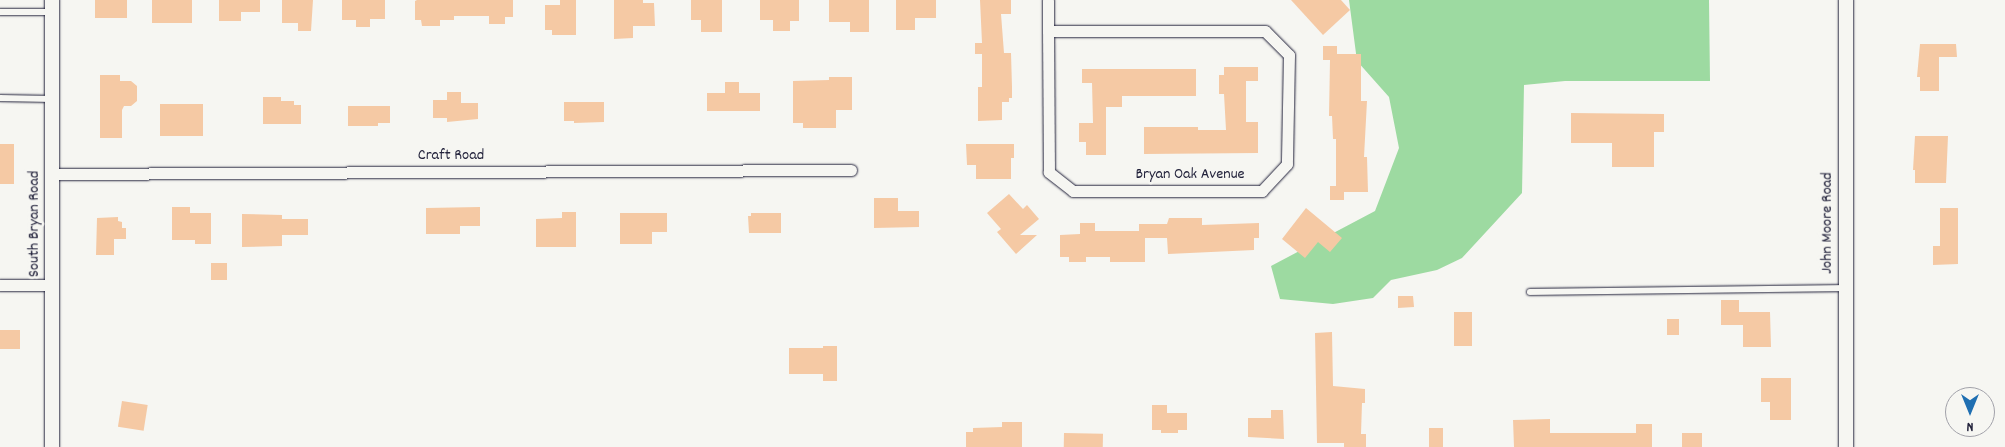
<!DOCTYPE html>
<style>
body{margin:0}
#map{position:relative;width:2005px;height:447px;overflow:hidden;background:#f6f6f2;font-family:Dekko,sans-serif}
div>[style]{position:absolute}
.green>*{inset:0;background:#9ddaa1}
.building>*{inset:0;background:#f5c9a4;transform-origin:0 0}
.roads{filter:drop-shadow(0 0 1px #22223b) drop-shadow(0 0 1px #22223b)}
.service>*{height:5.5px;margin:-2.75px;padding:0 2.75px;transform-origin:2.75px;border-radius:2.75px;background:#f6f6f2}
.minor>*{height:11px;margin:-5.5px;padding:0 5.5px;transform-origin:5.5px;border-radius:5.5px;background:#f6f6f2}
.tertiary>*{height:14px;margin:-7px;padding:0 7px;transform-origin:7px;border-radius:7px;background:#f6f6f2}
span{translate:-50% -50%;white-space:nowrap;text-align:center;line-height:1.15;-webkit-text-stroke:5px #f6f6f2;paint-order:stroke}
.street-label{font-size:16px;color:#22223b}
.north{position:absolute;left:1945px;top:387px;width:50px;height:50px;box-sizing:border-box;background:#f6f6f2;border:1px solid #a1a1a9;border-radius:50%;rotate:180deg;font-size:14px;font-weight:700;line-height:20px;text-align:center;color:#22223b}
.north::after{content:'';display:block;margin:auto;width:18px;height:22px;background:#1f6fb2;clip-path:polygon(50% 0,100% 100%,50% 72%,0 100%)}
</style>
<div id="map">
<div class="green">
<i style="clip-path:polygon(1349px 0,1709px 0,1710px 81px,1565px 81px,1524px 85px,1522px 193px,1462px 258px,1437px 270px,1391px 280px,1373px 298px,1333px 304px,1280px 299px,1271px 266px,1375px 211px,1399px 148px,1389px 97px,1357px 61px)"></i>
</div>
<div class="building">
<i style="left:95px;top:0;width:32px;height:18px"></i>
<i style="left:152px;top:0;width:40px;height:23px"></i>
<i style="clip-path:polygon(219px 0,260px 0,260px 12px,241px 12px,241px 21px,219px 21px)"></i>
<i style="clip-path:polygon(282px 0,313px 0,311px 31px,298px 31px,298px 23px,282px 23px)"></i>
<i style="clip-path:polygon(342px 0,385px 0,385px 19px,370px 19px,370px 27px,356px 27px,356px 20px,342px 20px)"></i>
<i style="clip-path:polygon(417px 0,513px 0,513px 17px,505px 17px,505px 24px,489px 24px,489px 16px,454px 16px,454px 20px,440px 20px,440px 26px,422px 26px,421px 20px,415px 20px,415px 1px)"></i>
<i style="clip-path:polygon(560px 0,576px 0,576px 35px,552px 35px,552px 30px,545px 30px,545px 5px,560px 5px)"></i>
<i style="clip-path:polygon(614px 0,643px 0,643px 3px,654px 3px,655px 26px,633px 26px,633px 38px,614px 39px)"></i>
<i style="clip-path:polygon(691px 0,722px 0,722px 32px,701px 32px,701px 20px,691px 20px)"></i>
<i style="clip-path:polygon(760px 0,799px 0,799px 21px,790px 21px,790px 31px,773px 31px,773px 20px,760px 20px)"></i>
<i style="clip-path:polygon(829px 0,869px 0,869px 32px,850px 32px,850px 22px,829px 22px)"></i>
<i style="clip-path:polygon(896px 0,936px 0,936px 18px,915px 18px,915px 30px,896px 30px)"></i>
<i style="clip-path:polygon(980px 0,1011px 0,1011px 14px,1001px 14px,1004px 53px,1011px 53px,1012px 87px,1012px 98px,1009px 98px,1009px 102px,1002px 102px,1002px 120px,978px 121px,978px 87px,982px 87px,982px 54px,975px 54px,975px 43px,982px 43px)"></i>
<i style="clip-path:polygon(1291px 0,1341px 0,1350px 10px,1323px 35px)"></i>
<i style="clip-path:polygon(1920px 44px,1956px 44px,1957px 57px,1939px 57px,1939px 91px,1920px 91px,1920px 77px,1917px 77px)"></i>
<i style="clip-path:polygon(1323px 46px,1337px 46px,1337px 54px,1361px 54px,1361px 101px,1367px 101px,1364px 157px,1367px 157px,1368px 192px,1344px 192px,1344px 200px,1330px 200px,1330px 186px,1336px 186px,1336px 139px,1333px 139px,1332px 116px,1329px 116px,1330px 60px,1323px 60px)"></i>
<i style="clip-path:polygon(1224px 67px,1258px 67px,1258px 81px,1246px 81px,1246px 122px,1258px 122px,1258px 153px,1144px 154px,1144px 127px,1198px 127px,1198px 130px,1226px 130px,1224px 94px,1219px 94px,1219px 75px,1224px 75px)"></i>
<i style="clip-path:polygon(1082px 69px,1196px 69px,1196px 96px,1122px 96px,1122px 107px,1106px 107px,1106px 155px,1086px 155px,1086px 142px,1079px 142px,1079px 123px,1093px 123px,1092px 83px,1082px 83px)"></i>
<i style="clip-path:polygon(100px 75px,120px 75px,120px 81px,131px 81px,137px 86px,137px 101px,131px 106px,124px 106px,122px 110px,122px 138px,100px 138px)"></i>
<i style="clip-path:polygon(829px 77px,852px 77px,852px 110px,836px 110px,836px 128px,803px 128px,803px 123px,793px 123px,793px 81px,829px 80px)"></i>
<i style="clip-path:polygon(725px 82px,739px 82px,739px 93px,760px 93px,760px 111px,707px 111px,707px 93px,725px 93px)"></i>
<i style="clip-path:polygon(447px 92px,461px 92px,461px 103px,478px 103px,478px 119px,447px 122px,447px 118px,433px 118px,433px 100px,447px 100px)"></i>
<i style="clip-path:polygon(263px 97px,281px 97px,281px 101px,294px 101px,294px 105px,301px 105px,301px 124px,263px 124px)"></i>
<i style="clip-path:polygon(564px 102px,604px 102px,604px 122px,574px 123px,574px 121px,564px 121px)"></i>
<i style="left:160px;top:104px;width:43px;height:32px"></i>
<i style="clip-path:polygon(348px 106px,390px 106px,390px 123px,378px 123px,378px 126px,348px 126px)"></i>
<i style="clip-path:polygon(1571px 113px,1664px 114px,1664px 132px,1654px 132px,1654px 167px,1612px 167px,1612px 143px,1571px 143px)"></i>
<i style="clip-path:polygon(1915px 136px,1948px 136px,1946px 183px,1915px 183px,1915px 170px,1913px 170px)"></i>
<i style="left:0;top:144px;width:14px;height:40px"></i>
<i style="clip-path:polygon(966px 144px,1014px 144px,1014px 158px,1011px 158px,1011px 179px,976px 179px,976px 165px,967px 165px)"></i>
<i style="clip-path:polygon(1009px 194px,1023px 209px,1027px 205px,1039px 219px,1020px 235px,1037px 235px,1016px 254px,997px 232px,1001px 229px,987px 213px)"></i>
<i style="clip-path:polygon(874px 198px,898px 198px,898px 211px,919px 211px,919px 227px,874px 228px)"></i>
<i style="clip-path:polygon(172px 207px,190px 207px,190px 213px,211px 213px,211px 244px,195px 244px,195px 240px,172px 240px)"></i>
<i style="clip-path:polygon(480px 207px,480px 226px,460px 226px,460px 234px,426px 234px,426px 208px)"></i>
<i style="clip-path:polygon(1306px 208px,1342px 238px,1330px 252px,1318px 242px,1305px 258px,1282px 239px)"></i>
<i style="clip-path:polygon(1940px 208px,1958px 208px,1958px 264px,1933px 265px,1933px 246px,1940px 246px)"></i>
<i style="clip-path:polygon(562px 212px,576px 212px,576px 247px,536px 247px,536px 219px,562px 218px)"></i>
<i style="clip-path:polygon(620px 213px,667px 213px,667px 232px,652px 232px,652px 244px,620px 244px)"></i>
<i style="clip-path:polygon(751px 213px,781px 213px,781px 233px,749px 233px,748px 216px,751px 216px)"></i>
<i style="clip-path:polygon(242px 214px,282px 215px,282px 219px,308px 219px,308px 235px,282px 235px,282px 246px,242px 247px)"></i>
<i style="clip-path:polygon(118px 217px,118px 221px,122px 222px,122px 228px,126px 228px,126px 239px,114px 239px,114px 255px,96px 255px,97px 218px)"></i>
<i style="clip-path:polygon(1169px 218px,1202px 218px,1202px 225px,1259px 223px,1259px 238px,1254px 238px,1254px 250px,1168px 254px,1167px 238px,1145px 238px,1145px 262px,1110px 262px,1110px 257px,1086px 257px,1086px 262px,1069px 262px,1069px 257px,1060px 257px,1060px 235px,1080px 234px,1080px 223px,1095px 223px,1095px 231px,1139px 231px,1139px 224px,1167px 224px)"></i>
<i style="left:211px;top:263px;width:16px;height:17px"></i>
<i style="clip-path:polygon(1398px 296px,1413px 296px,1414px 307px,1398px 308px)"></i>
<i style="clip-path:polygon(1721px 300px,1739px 300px,1739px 312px,1770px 312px,1771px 347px,1743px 347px,1743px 325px,1721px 325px)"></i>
<i style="left:1454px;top:312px;width:18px;height:34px"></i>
<i style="left:1679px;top:319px;width:16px;height:12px;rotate:90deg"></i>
<i style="left:0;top:330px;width:20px;height:19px"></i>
<i style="clip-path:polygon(1332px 332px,1333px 386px,1365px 389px,1365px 403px,1362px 403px,1361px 434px,1366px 434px,1366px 447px,1344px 447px,1344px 443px,1317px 443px,1315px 333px)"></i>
<i style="clip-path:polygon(823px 346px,837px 346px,837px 381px,823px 381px,823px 374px,789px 374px,789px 348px,823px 348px)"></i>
<i style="clip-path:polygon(1761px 378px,1791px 378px,1791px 420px,1770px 420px,1770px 402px,1761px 402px)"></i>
<i style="left:122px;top:401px;width:26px;height:26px;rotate:9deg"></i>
<i style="clip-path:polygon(1152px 405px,1167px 405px,1167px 413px,1187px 413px,1187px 430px,1178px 430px,1178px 433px,1161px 433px,1161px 430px,1152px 430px)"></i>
<i style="clip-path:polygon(1271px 410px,1283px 410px,1284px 439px,1248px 437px,1248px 418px,1271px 418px)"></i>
<i style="clip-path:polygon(1550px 419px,1550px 433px,1636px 433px,1636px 424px,1652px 424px,1652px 447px,1514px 447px,1513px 420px)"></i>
<i style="clip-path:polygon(1002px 422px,1022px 422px,1022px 447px,966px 447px,966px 432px,973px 432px,973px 428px,1002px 427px)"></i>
<i style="left:1429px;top:428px;width:14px;height:19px"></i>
<i style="left:1064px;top:433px;width:39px;height:14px;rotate:1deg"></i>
<i style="left:1682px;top:433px;width:20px;height:14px"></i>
</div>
<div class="roads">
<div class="service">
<i style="left:0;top:12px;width:52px"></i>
<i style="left:0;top:98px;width:52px;rotate:1.1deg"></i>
<i style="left:1530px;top:292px;width:316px;rotate:-0.7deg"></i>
</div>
<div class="minor">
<i style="left:1048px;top:0;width:31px;rotate:90deg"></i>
<i style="left:1048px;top:31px;width:217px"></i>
<i style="left:1265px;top:31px;width:34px;rotate:45deg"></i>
<i style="left:1289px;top:55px;width:109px;rotate:91.1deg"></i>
<i style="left:1287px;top:164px;width:37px;rotate:133deg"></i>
<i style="left:1262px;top:191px;width:189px;rotate:180deg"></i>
<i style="left:1073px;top:191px;width:31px;rotate:-142deg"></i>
<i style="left:1049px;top:172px;width:141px;rotate:-90.4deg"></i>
<i style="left:52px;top:174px;width:799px;rotate:-0.29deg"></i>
<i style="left:0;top:285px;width:53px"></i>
</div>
<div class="tertiary">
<i style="left:52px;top:447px;width:447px;rotate:-90deg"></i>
<i style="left:1846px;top:447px;width:447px;rotate:-90deg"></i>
</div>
</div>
<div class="street-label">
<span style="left:451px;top:156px">Craft Road</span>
<span style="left:1190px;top:175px">Bryan Oak Avenue</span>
<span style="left:1828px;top:223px;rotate:-90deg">John Moore Road</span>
<span style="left:35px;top:224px;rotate:-90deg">South Bryan Road</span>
</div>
<div class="north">N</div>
</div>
